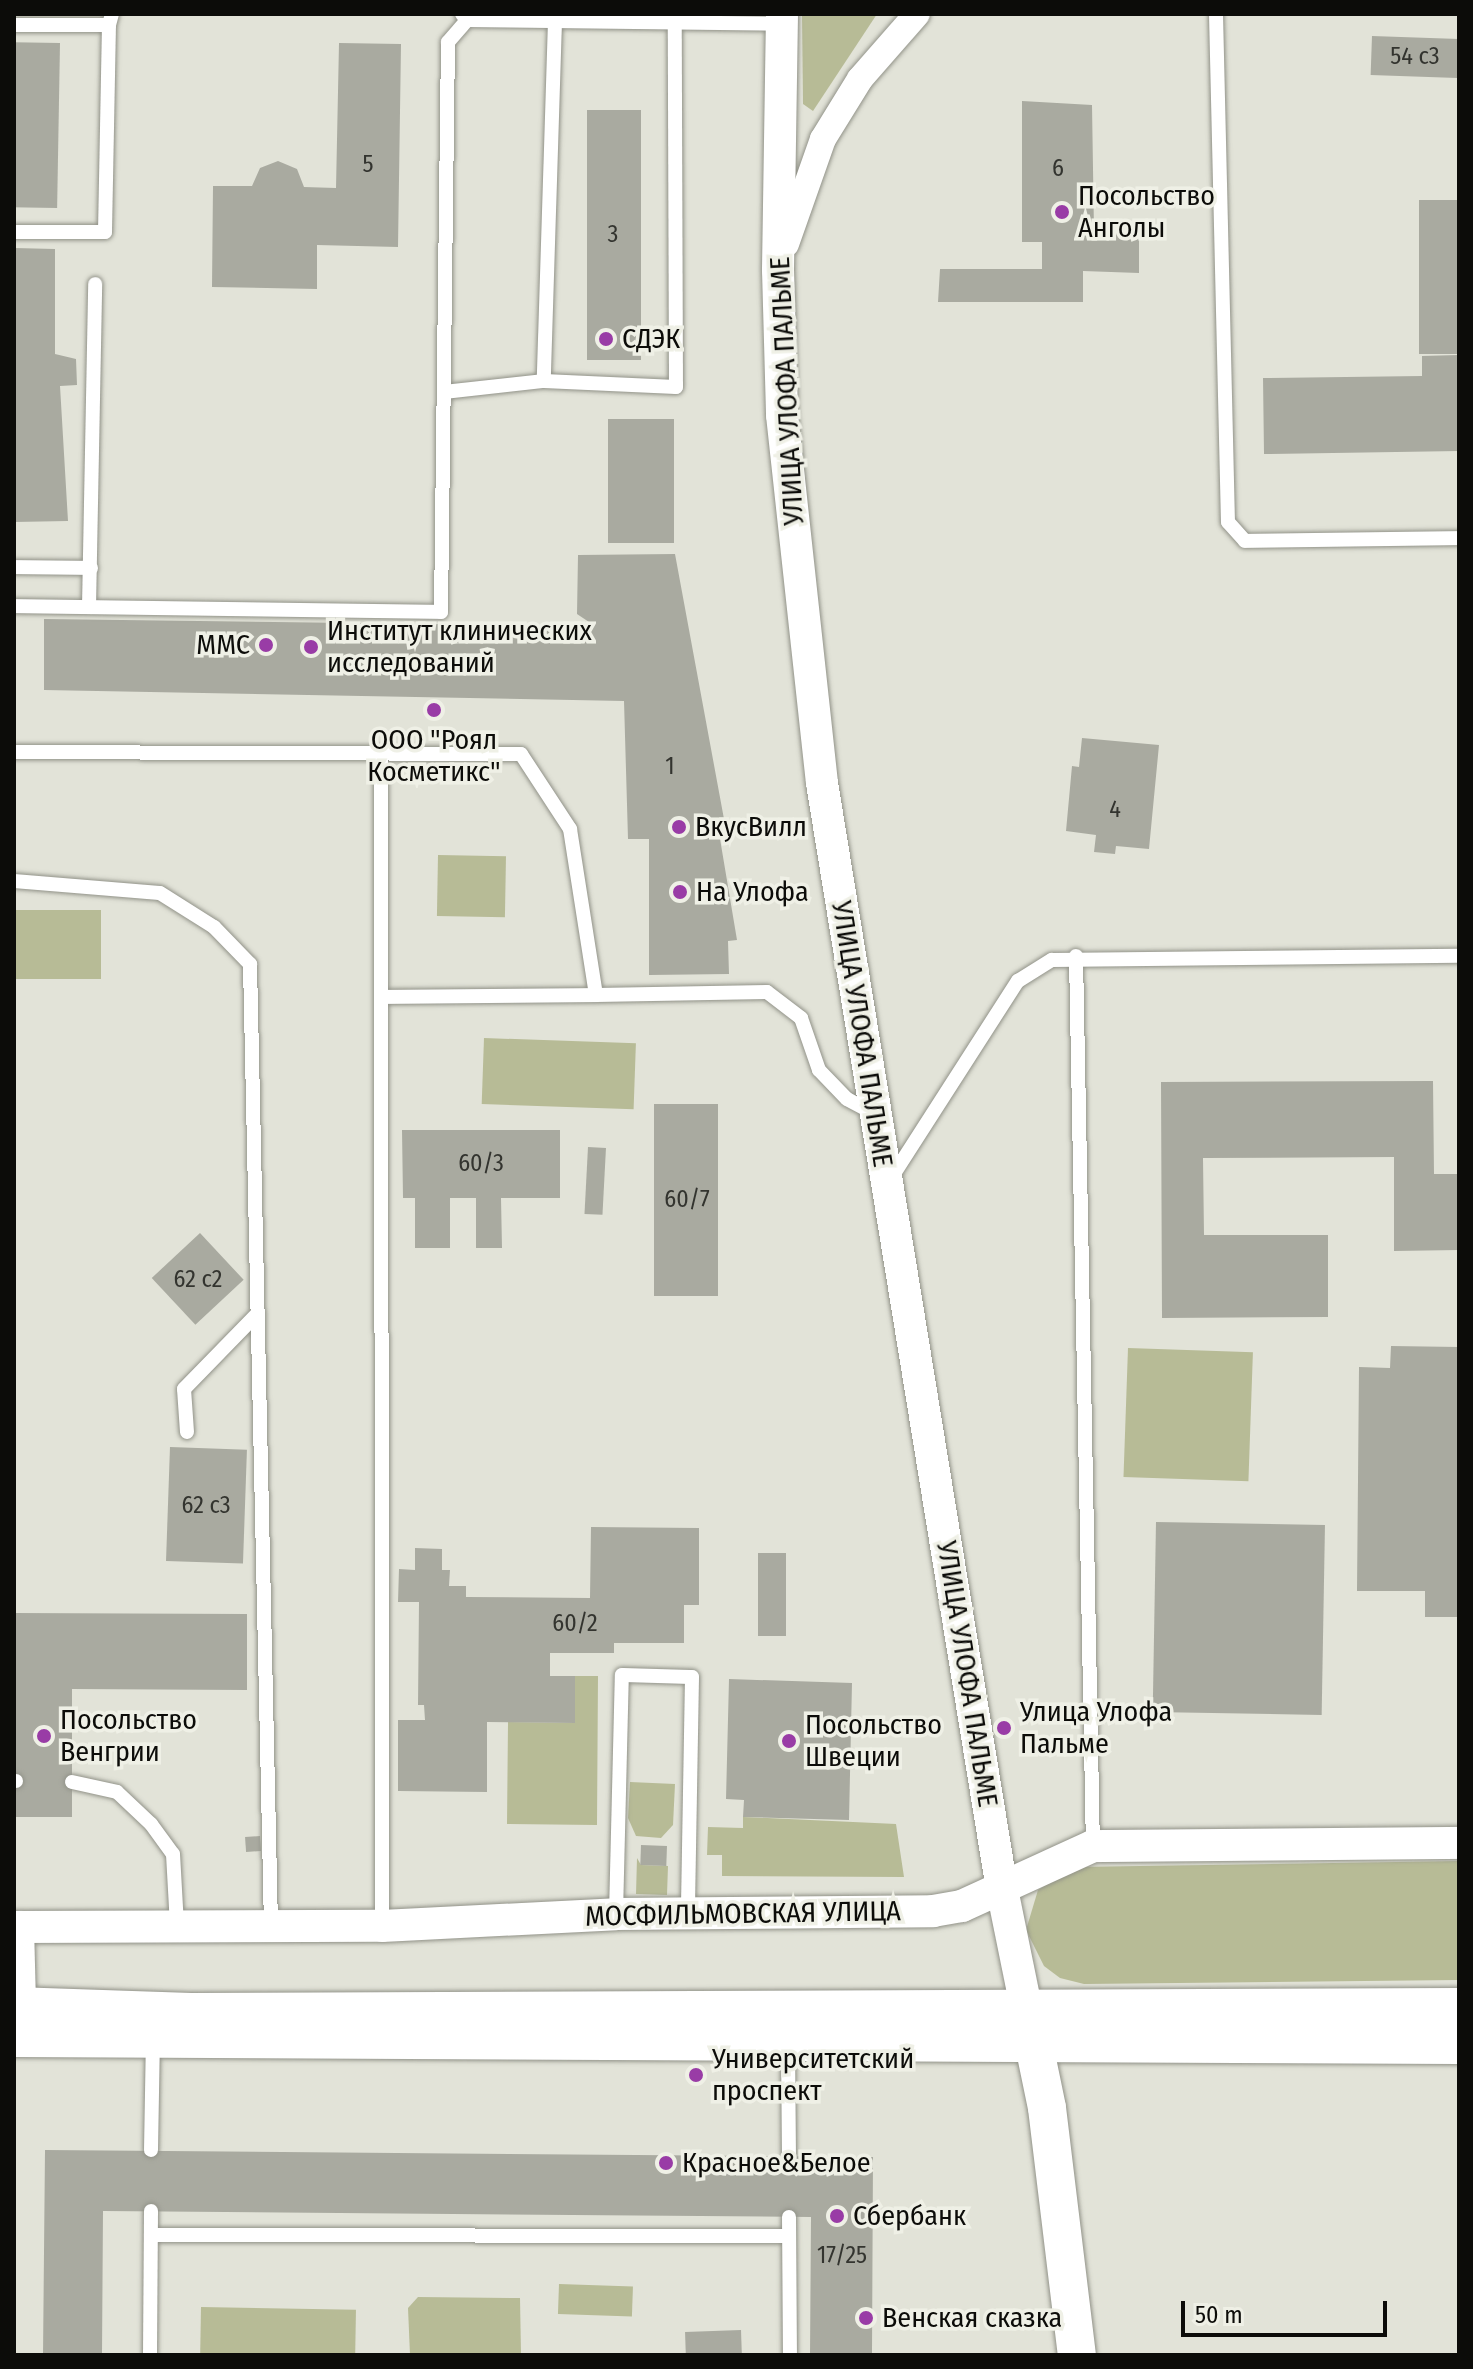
<!DOCTYPE html>
<meta charset="utf-8">
<style>
body{margin:0}
#map{position:relative;width:1473px;height:2369px;overflow:hidden;background:#e2e3d8;font-family:"Fira Sans Condensed",sans-serif}
div>[style]{position:absolute}
.green>*{inset:0;background:#b7bb96;transform-origin:0 0}
.building>*{inset:0;background:#a9aaa0;transform-origin:0 0}
.roads{filter:drop-shadow(0 0 2px #919288) drop-shadow(0 0 2px #919288)}
.service>*{height:14px;margin:-7px;padding:0 7px;transform-origin:7px;border-radius:7px;background:#fff}
.minor>*{height:26px;margin:-13px;padding:0 13px;transform-origin:13px;border-radius:13px;background:#fff}
.tertiary>*{height:32px;margin:-16px;padding:0 16px;transform-origin:16px;border-radius:16px;background:#fff}
.secondary>*{height:38px;margin:-19px;padding:0 19px;transform-origin:19px;border-radius:19px;background:#fff}
.dots>*{width:22px;height:22px;translate:-50% -50%;box-sizing:border-box;border:4px solid #eff0e6;border-radius:50%}
span{translate:-50% -50%;white-space:nowrap;text-align:center;line-height:1.15;-webkit-text-stroke:7px #eff0e6;paint-order:stroke}
.number-label{font-size:24px;color:#33342f}
.number-label span{-webkit-text-stroke-width:0}
.poi-label{font-size:28px;color:#0c0c09}
.left{translate:0 -50%;text-align:left}
.right{translate:-100% -50%;text-align:right}
.street-label{font-size:28px;color:#0c0c09}
.frame{position:absolute;inset:0;border:16px solid #0c0c09;pointer-events:none}
.scale{position:absolute;left:1181px;top:2301px;width:206px;height:36px;box-sizing:border-box;border:4px solid #0c0c09;border-top:0;padding-left:10px;font-size:24px;line-height:28px;white-space:nowrap;color:#0c0c09;-webkit-text-stroke:6px #eff0e6;paint-order:stroke}
</style>
<div id="map">
<div class="green">
<i style="clip-path:polygon(802px 14px,877px 14px,813px 111px,803px 104px)"></i>
<i style="left:438px;top:855px;width:68px;height:61px;rotate:1deg"></i>
<i style="left:14px;top:910px;width:87px;height:69px"></i>
<i style="left:484px;top:1038px;width:152px;height:66px;rotate:2deg"></i>
<i style="left:1128px;top:1348px;width:125px;height:129px;rotate:2deg"></i>
<i style="clip-path:polygon(575px 1676px,598px 1676px,597px 1825px,507px 1824px,508px 1722px,575px 1723px)"></i>
<i style="clip-path:polygon(630px 1782px,675px 1784px,673px 1825px,661px 1838px,636px 1836px,628px 1818px)"></i>
<i style="clip-path:polygon(743px 1817px,896px 1824px,904px 1877px,722px 1876px,722px 1855px,707px 1855px,708px 1827px,743px 1828px)"></i>
<i style="clip-path:polygon(637px 1858px,641px 1865px,668px 1866px,667px 1895px,636px 1894px)"></i>
<i style="clip-path:polygon(1459px 1861px,1459px 1980px,1084px 1984px,1060px 1978px,1044px 1966px,1026px 1930px,1038px 1890px,1075px 1867px)"></i>
<i style="left:559px;top:2284px;width:74px;height:30px;rotate:2deg"></i>
<i style="clip-path:polygon(418px 2297px,520px 2298px,521px 2355px,410px 2355px,408px 2308px)"></i>
<i style="left:201px;top:2307px;width:155px;height:48px;rotate:1deg"></i>
</div>
<div class="building">
<i style="left:1372px;top:36px;width:87px;height:39px;rotate:2deg"></i>
<i style="left:60px;top:43px;width:165px;height:46px;rotate:91deg"></i>
<i style="clip-path:polygon(339px 43px,401px 44px,398px 247px,317px 245px,317px 289px,212px 287px,213px 186px,252px 186px,260px 168px,278px 161px,297px 169px,304px 187px,336px 188px)"></i>
<i style="clip-path:polygon(1022px 101px,1092px 105px,1094px 232px,1139px 234px,1139px 273px,1083px 271px,1083px 302px,938px 302px,940px 269px,1042px 269px,1042px 242px,1022px 242px)"></i>
<i style="left:587px;top:110px;width:54px;height:250px"></i>
<i style="left:1459px;top:200px;width:154px;height:40px;rotate:90deg"></i>
<i style="clip-path:polygon(14px 248px,55px 249px,55px 354px,76px 359px,77px 385px,60px 386px,68px 521px,14px 522px)"></i>
<i style="clip-path:polygon(1458px 355px,1459px 451px,1264px 454px,1263px 378px,1422px 376px,1422px 356px)"></i>
<i style="left:608px;top:419px;width:66px;height:124px"></i>
<i style="clip-path:polygon(675px 554px,724px 819px,717px 821px,737px 940px,728px 941px,729px 974px,649px 975px,649px 839px,628px 839px,624px 701px,44px 690px,44px 619px,595px 626px,577px 614px,578px 555px)"></i>
<i style="clip-path:polygon(1082px 738px,1159px 745px,1149px 849px,1116px 846px,1115px 854px,1094px 852px,1096px 835px,1066px 831px,1072px 766px,1079px 767px)"></i>
<i style="clip-path:polygon(1433px 1081px,1434px 1174px,1459px 1174px,1459px 1250px,1394px 1251px,1394px 1157px,1203px 1158px,1204px 1235px,1328px 1235px,1328px 1317px,1162px 1318px,1161px 1082px)"></i>
<i style="left:654px;top:1104px;width:64px;height:192px"></i>
<i style="clip-path:polygon(402px 1130px,560px 1130px,560px 1198px,501px 1198px,502px 1248px,476px 1248px,476px 1198px,450px 1198px,450px 1248px,415px 1248px,415px 1198px,403px 1198px)"></i>
<i style="left:588px;top:1147px;width:18px;height:67px;rotate:3deg"></i>
<i style="left:200px;top:1233px;width:64px;height:66px;rotate:47deg"></i>
<i style="clip-path:polygon(1391px 1346px,1459px 1347px,1459px 1617px,1425px 1617px,1425px 1591px,1357px 1591px,1359px 1367px,1390px 1368px)"></i>
<i style="left:170px;top:1447px;width:77px;height:114px;rotate:2deg"></i>
<i style="left:1156px;top:1522px;width:169px;height:190px;rotate:1deg"></i>
<i style="clip-path:polygon(591px 1527px,699px 1528px,699px 1605px,684px 1605px,684px 1643px,614px 1643px,614px 1653px,550px 1653px,550px 1676px,575px 1676px,575px 1723px,487px 1722px,487px 1792px,398px 1791px,398px 1720px,425px 1720px,424px 1705px,418px 1705px,419px 1602px,398px 1602px,399px 1569px,415px 1570px,415px 1548px,442px 1549px,442px 1570px,450px 1570px,449px 1586px,466px 1586px,466px 1597px,590px 1598px)"></i>
<i style="left:758px;top:1553px;width:28px;height:83px"></i>
<i style="clip-path:polygon(14px 1613px,247px 1614px,247px 1690px,72px 1689px,72px 1817px,16px 1817px)"></i>
<i style="clip-path:polygon(729px 1679px,852px 1683px,849px 1820px,743px 1817px,744px 1800px,726px 1799px)"></i>
<i style="left:260px;top:1836px;width:15px;height:15px;rotate:86deg"></i>
<i style="left:641px;top:1845px;width:26px;height:20px;rotate:2deg"></i>
<i style="clip-path:polygon(45px 2150px,873px 2157px,872px 2355px,810px 2355px,811px 2217px,103px 2211px,102px 2355px,43px 2355px)"></i>
<i style="left:741px;top:2330px;width:25px;height:56px;rotate:88deg"></i>
</div>
<div class="roads">
<div class="service">
<i style="left:462px;top:14px;width:8px;rotate:50deg"></i>
<i style="left:467px;top:20px;width:315px;rotate:0.7deg"></i>
<i style="left:1216px;top:14px;width:508px;rotate:88.65deg"></i>
<i style="left:1228px;top:522px;width:25px;rotate:48deg"></i>
<i style="left:1245px;top:541px;width:214px;rotate:-0.8deg"></i>
<i style="left:555px;top:21px;width:360px;rotate:91.8deg"></i>
<i style="left:544px;top:381px;width:132px;rotate:2.6deg"></i>
<i style="left:676px;top:387px;width:364px;rotate:-90.2deg"></i>
<i style="left:14px;top:25px;width:95px"></i>
<i style="left:109px;top:25px;width:11px;rotate:-75deg"></i>
<i style="left:14px;top:232px;width:91px"></i>
<i style="left:105px;top:232px;width:207px;rotate:-88.9deg"></i>
<i style="left:444px;top:392px;width:101px;rotate:-6.3deg"></i>
<i style="left:14px;top:567px;width:77px;rotate:0.7deg"></i>
<i style="left:14px;top:606px;width:427px;rotate:0.8deg"></i>
<i style="left:441px;top:612px;width:570px;rotate:-89.3deg"></i>
<i style="left:448px;top:42px;width:29px;rotate:-49deg"></i>
<i style="left:89px;top:607px;width:323px;rotate:-88.9deg"></i>
<i style="left:14px;top:752px;width:507px;rotate:0.23deg"></i>
<i style="left:521px;top:754px;width:90px;rotate:56.8deg"></i>
<i style="left:570px;top:829px;width:168px;rotate:81.1deg"></i>
<i style="left:596px;top:995px;width:171px;rotate:-1deg"></i>
<i style="left:767px;top:992px;width:43px;rotate:37.4deg"></i>
<i style="left:801px;top:1018px;width:55px;rotate:70.9deg"></i>
<i style="left:819px;top:1070px;width:40px;rotate:46deg"></i>
<i style="left:847px;top:1099px;width:30px;rotate:28deg"></i>
<i style="left:381px;top:755px;width:1171px;rotate:89.95deg"></i>
<i style="left:14px;top:881px;width:146px;rotate:4.7deg"></i>
<i style="left:160px;top:893px;width:64px;rotate:32.2deg"></i>
<i style="left:214px;top:927px;width:52px;rotate:45.8deg"></i>
<i style="left:250px;top:964px;width:962px;rotate:88.75deg"></i>
<i style="left:1076px;top:956px;width:890px;rotate:88.91deg"></i>
<i style="left:383px;top:997px;width:213px;rotate:-0.5deg"></i>
<i style="left:890px;top:1180px;width:237px;rotate:-57.3deg"></i>
<i style="left:1018px;top:981px;width:40px;rotate:-32deg"></i>
<i style="left:1052px;top:960px;width:407px;rotate:-0.6deg"></i>
<i style="left:187px;top:1432px;width:43px;rotate:-94deg"></i>
<i style="left:184px;top:1389px;width:106px;rotate:-45.8deg"></i>
<i style="left:14px;top:1781px;width:2px"></i>
<i style="left:72px;top:1782px;width:46px;rotate:12.5deg"></i>
<i style="left:117px;top:1792px;width:47px;rotate:43.3deg"></i>
<i style="left:151px;top:1824px;width:37px;rotate:54deg"></i>
<i style="left:173px;top:1854px;width:72px;rotate:86.8deg"></i>
<i style="left:616px;top:1914px;width:239px;rotate:-88.6deg"></i>
<i style="left:622px;top:1675px;width:70px;rotate:1.6deg"></i>
<i style="left:692px;top:1677px;width:236px;rotate:91deg"></i>
<i style="left:788px;top:2045px;width:111px;rotate:89.5deg"></i>
<i style="left:151px;top:2150px;width:111px;rotate:-89deg"></i>
<i style="left:789px;top:2217px;width:138px;rotate:89.6deg"></i>
<i style="left:151px;top:2235px;width:638px;rotate:0.09deg"></i>
<i style="left:150px;top:2355px;width:144px;rotate:-89.6deg"></i>
</div>
<div class="minor">
<i style="left:786px;top:244px;width:111px;rotate:-70.6deg"></i>
<i style="left:823px;top:139px;width:70px;rotate:-58.3deg"></i>
<i style="left:860px;top:79px;width:86px;rotate:-48.8deg"></i>
</div>
<div class="tertiary">
<i style="left:782px;top:14px;width:256px;rotate:90.9deg"></i>
<i style="left:778px;top:270px;width:145px;rotate:88.4deg"></i>
<i style="left:782px;top:415px;width:370px;rotate:83.8deg"></i>
<i style="left:822px;top:783px;width:1121px;rotate:80.76deg"></i>
<i style="left:1002px;top:1889px;width:145px;rotate:78.5deg"></i>
<i style="left:14px;top:1927px;width:368px;rotate:-0.2deg"></i>
<i style="left:382px;top:1926px;width:234px;rotate:-2.9deg"></i>
<i style="left:616px;top:1914px;width:317px;rotate:-0.5deg"></i>
<i style="left:933px;top:1911px;width:29px;rotate:-10deg"></i>
<i style="left:962px;top:1906px;width:144px;rotate:-24.6deg"></i>
<i style="left:1093px;top:1846px;width:366px;rotate:-0.5deg"></i>
<i style="left:18px;top:1927px;width:79px;rotate:88.5deg"></i>
</div>
<div class="secondary">
<i style="left:14px;top:2006px;width:177px;rotate:1.9deg"></i>
<i style="left:191px;top:2012px;width:1268px;rotate:-0.23deg"></i>
<i style="left:14px;top:2038px;width:1445px;rotate:0.28deg"></i>
<i style="left:1034px;top:2045px;width:64px;rotate:78.3deg"></i>
<i style="left:1047px;top:2108px;width:249px;rotate:83.1deg"></i>
</div>
</div>
<div class="dots">
<i style="left:1062px;top:212px;background:#993ca6"></i>
<i style="left:606px;top:339px;background:#993ca6"></i>
<i style="left:266px;top:645px;background:#993ca6"></i>
<i style="left:311px;top:647px;background:#993ca6"></i>
<i style="left:434px;top:710px;background:#993ca6"></i>
<i style="left:679px;top:827px;background:#993ca6"></i>
<i style="left:680px;top:892px;background:#993ca6"></i>
<i style="left:1004px;top:1728px;background:#993ca6"></i>
<i style="left:44px;top:1736px;background:#993ca6"></i>
<i style="left:789px;top:1741px;background:#993ca6"></i>
<i style="left:696px;top:2075px;background:#993ca6"></i>
<i style="left:666px;top:2163px;background:#993ca6"></i>
<i style="left:837px;top:2216px;background:#993ca6"></i>
<i style="left:866px;top:2318px;background:#993ca6"></i>
</div>
<div class="number-label">
<span style="left:1415px;top:57px">54 с3</span>
<span style="left:368px;top:165px">5</span>
<span style="left:1058px;top:169px">6</span>
<span style="left:613px;top:235px">3</span>
<span style="left:670px;top:767px">1</span>
<span style="left:1115px;top:810px">4</span>
<span style="left:481px;top:1164px">60/3</span>
<span style="left:687px;top:1200px">60/7</span>
<span style="left:198px;top:1280px">62 с2</span>
<span style="left:206px;top:1506px">62 с3</span>
<span style="left:575px;top:1624px">60/2</span>
<span style="left:842px;top:2256px">17/25</span>
</div>
<div class="poi-label">
<span class="left" style="left:1078px;top:212px">Посольство<br>Анголы</span>
<span class="left" style="left:622px;top:339px">СДЭК</span>
<span class="left" style="left:327px;top:647px">Институт клинических<br>исследований</span>
<span class="right" style="left:250px;top:645px">ММС</span>
<span style="left:434px;top:756px">ООО "Роял<br>Косметикс"</span>
<span class="left" style="left:695px;top:827px">ВкусВилл</span>
<span class="left" style="left:696px;top:892px">На Улофа</span>
<span class="left" style="left:1020px;top:1728px">Улица Улофа<br>Пальме</span>
<span class="left" style="left:60px;top:1736px">Посольство<br>Венгрии</span>
<span class="left" style="left:805px;top:1741px">Посольство<br>Швеции</span>
<span class="left" style="left:712px;top:2075px">Университетский<br>проспект</span>
<span class="left" style="left:682px;top:2163px">Красное&amp;Белое</span>
<span class="left" style="left:853px;top:2216px">Сбербанк</span>
<span class="left" style="left:882px;top:2318px">Венская сказка</span>
</div>
<div class="street-label">
<span style="left:787px;top:391px;rotate:-93deg">УЛИЦА УЛОФА ПАЛЬМЕ</span>
<span style="left:862px;top:1034px;rotate:81deg">УЛИЦА УЛОФА ПАЛЬМЕ</span>
<span style="left:967px;top:1674px;rotate:81deg">УЛИЦА УЛОФА ПАЛЬМЕ</span>
<span style="left:743px;top:1914px;rotate:-1deg">МОСФИЛЬМОВСКАЯ УЛИЦА</span>
</div>
<div class="frame"></div>
<div class="scale">50 m</div>
</div>
